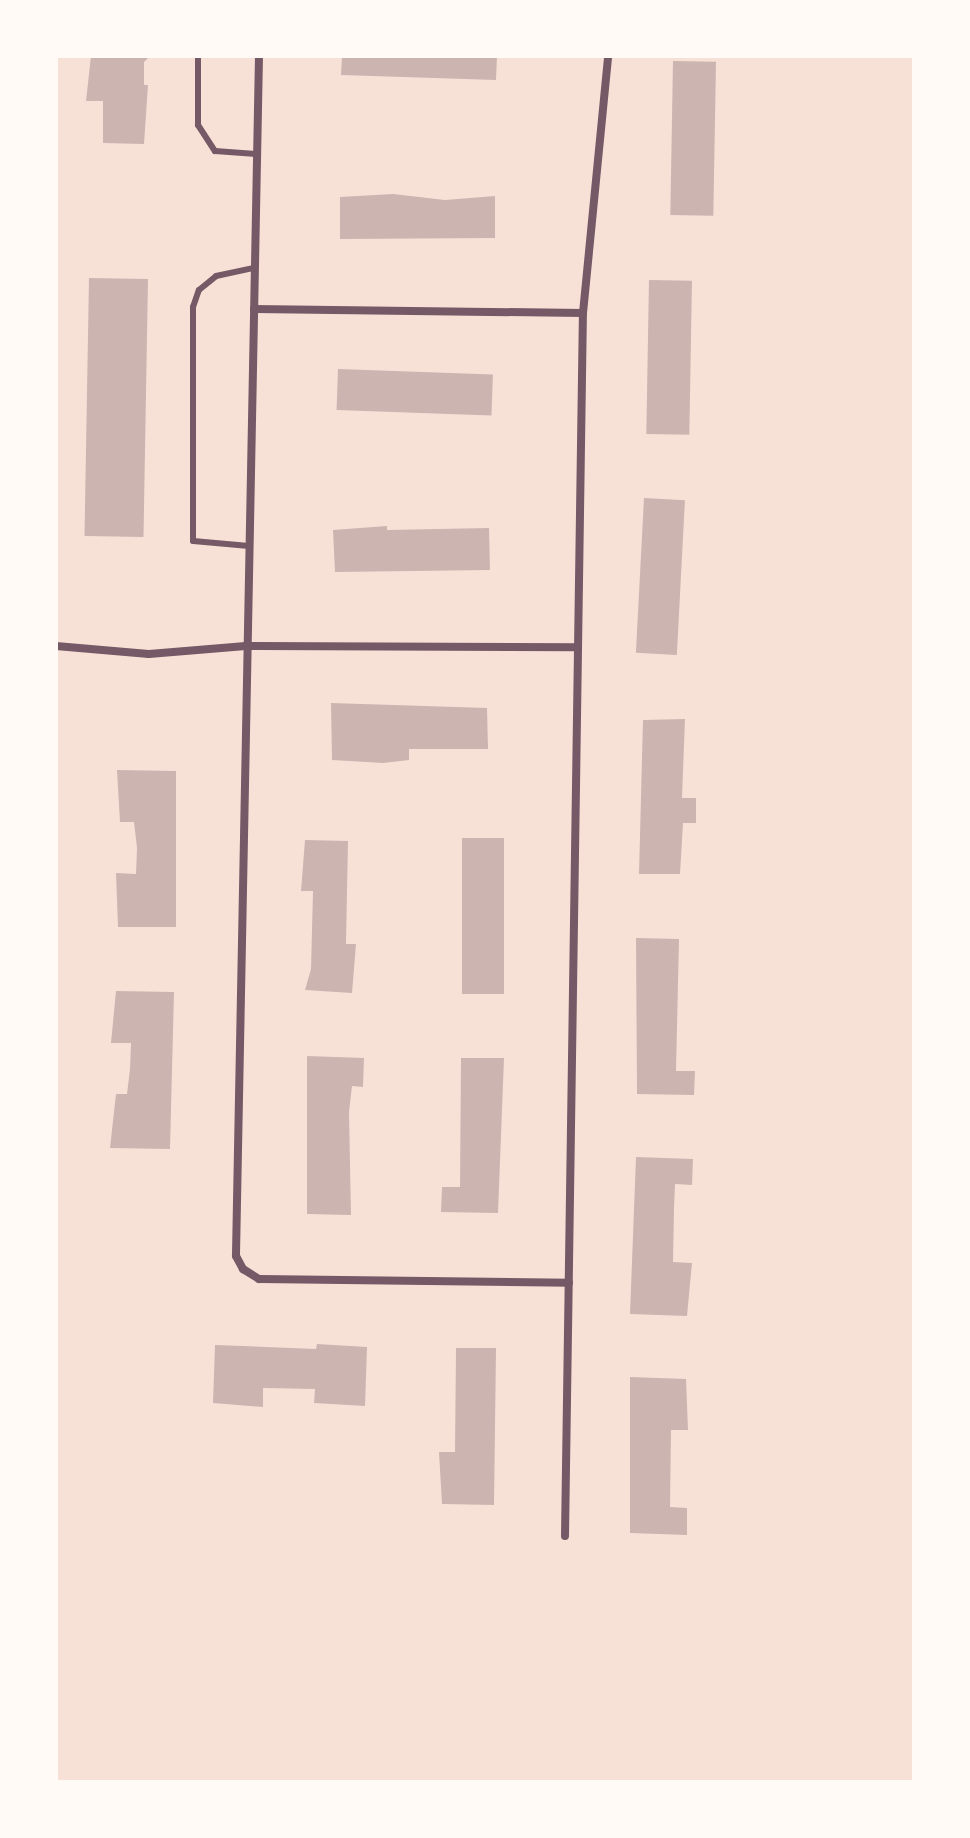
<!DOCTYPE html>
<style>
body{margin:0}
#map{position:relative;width:970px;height:1838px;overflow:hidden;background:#f7e1d7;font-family:"Sofia Sans Condensed",sans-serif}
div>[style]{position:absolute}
.building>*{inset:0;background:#ccb4b1;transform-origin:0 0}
.service>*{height:6px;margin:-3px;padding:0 3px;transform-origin:3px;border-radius:3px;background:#755966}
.minor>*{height:8px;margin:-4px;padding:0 4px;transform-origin:4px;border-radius:4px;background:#755966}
span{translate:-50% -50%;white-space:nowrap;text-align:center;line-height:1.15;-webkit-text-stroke:6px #fffaf5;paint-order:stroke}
.frame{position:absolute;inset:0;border:58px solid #fffaf5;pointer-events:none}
</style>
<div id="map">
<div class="building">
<i style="clip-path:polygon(91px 56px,150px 56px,144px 62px,144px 85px,148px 85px,144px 144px,103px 143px,103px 101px,86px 101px)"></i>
<i style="clip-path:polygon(342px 56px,497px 56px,496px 80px,341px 75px)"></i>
<i style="left:673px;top:61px;width:43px;height:154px;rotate:1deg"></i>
<i style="clip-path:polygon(393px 194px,445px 200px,495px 196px,495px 238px,340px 239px,340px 197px)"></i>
<i style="left:89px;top:278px;width:59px;height:258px;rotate:1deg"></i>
<i style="left:649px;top:280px;width:43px;height:154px;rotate:1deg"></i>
<i style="left:338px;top:369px;width:155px;height:41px;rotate:2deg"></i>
<i style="left:644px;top:498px;width:41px;height:155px;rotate:3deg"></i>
<i style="clip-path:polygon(387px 526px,387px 530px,489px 528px,490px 570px,335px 572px,333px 530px)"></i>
<i style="clip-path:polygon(331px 703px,487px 708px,488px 749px,409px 749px,409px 760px,383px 763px,332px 760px)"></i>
<i style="clip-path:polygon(685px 719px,682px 798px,696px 798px,696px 823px,683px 823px,680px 874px,639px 874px,643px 720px)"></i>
<i style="clip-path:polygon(117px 770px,176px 771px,176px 927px,118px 927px,116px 873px,136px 874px,137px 848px,134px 822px,120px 822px)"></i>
<i style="left:462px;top:838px;width:42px;height:156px"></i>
<i style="clip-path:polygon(305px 840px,348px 841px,346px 944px,356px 944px,352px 993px,305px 990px,311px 969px,313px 891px,301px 891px)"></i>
<i style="clip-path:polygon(636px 938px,679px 939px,676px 1071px,695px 1071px,694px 1095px,637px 1094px)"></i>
<i style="clip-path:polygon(116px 991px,174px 992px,170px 1149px,110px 1148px,116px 1094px,127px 1094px,130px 1069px,131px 1043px,111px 1043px)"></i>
<i style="clip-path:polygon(307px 1056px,364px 1058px,363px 1087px,352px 1086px,349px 1112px,351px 1215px,307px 1214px)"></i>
<i style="clip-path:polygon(461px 1058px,504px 1058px,498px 1213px,441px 1212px,442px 1187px,460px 1187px)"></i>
<i style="clip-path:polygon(636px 1157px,693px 1159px,692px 1185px,675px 1184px,674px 1209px,673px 1262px,692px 1263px,687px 1316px,630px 1314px)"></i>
<i style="clip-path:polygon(317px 1344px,367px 1347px,365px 1406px,314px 1403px,315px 1389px,263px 1388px,263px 1407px,213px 1403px,215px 1345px,316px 1349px)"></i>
<i style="clip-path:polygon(456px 1348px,496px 1348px,494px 1505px,442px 1504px,439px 1452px,455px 1452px)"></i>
<i style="clip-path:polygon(630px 1377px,686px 1379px,688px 1430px,671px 1430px,670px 1507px,687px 1508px,687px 1535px,630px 1533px)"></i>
</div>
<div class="service">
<i style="left:198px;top:56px;width:69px;rotate:90deg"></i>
<i style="left:198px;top:125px;width:31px;rotate:57deg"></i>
<i style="left:215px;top:151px;width:42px;rotate:4.1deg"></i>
<i style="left:249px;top:546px;width:56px;rotate:-174.9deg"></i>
<i style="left:193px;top:541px;width:234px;rotate:-90deg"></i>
<i style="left:193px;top:307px;width:18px;rotate:-71deg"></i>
<i style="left:199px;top:290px;width:22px;rotate:-39deg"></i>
<i style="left:216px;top:276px;width:40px;rotate:-12deg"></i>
</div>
<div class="minor">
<i style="left:259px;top:56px;width:1200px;rotate:91.1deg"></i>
<i style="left:236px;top:1256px;width:15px;rotate:62deg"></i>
<i style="left:243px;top:1269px;width:19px;rotate:32deg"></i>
<i style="left:259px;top:1279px;width:310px;rotate:0.7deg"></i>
<i style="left:254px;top:309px;width:329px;rotate:0.7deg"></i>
<i style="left:56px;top:646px;width:93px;rotate:4.9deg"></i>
<i style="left:149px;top:654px;width:97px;rotate:-4.7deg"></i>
<i style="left:246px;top:646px;width:332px;rotate:0.2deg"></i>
<i style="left:565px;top:1536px;width:1223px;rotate:-89.16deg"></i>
<i style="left:583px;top:313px;width:258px;rotate:-84.4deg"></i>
</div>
<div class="frame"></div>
</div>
